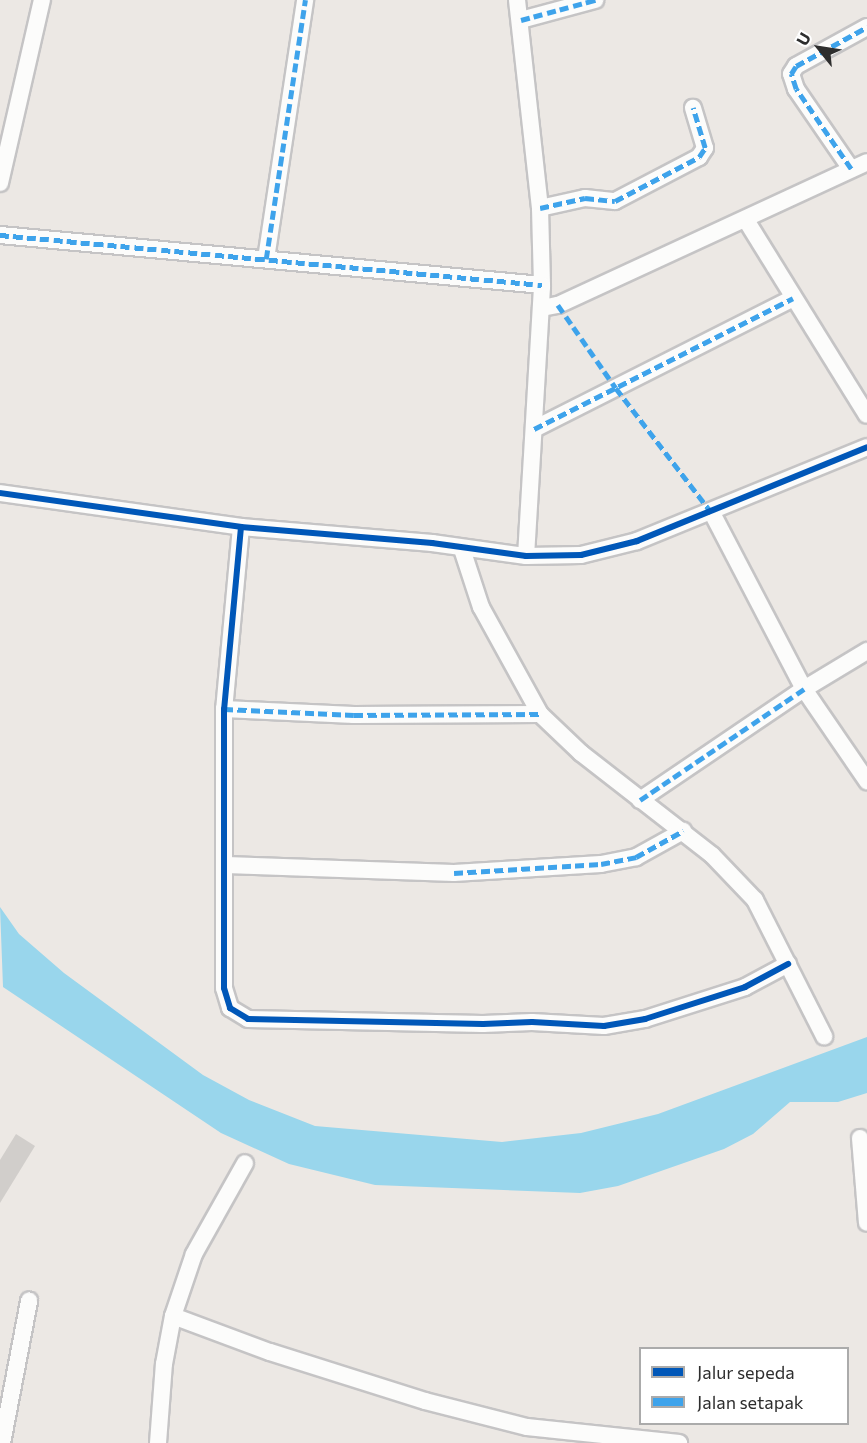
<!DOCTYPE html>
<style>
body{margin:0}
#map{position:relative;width:867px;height:1443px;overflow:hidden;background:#ece8e4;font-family:Commissioner,sans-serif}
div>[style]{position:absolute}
.water>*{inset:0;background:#99d6ec}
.building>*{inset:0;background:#d1cecb}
.roads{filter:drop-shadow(2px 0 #c5c4c5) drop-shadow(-2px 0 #c5c4c5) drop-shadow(0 2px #c5c4c5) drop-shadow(0 -2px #c5c4c5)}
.minor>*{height:16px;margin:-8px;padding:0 8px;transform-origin:8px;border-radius:8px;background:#fcfcfb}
.quiet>*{height:4.5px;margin-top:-2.25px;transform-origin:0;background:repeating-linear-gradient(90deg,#3ea3eb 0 9px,transparent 0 13.5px)}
.cycleway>*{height:6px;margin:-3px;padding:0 3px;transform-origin:3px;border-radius:3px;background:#0057b8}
span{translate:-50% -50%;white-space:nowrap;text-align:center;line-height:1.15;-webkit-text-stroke:5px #fff;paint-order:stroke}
.legend{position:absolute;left:639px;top:1347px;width:210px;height:78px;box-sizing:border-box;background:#fff;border:2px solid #ababab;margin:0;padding:8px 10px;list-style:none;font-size:18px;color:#2e2e2e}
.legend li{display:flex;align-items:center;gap:12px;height:30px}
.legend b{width:30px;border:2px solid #ababab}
.north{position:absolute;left:789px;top:18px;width:60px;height:60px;-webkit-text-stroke:4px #fff;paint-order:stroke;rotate:300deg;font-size:16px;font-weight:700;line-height:24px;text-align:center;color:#2e2e2e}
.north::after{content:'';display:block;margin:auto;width:21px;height:27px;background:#2e2e2e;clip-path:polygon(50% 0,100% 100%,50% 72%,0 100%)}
</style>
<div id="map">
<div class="water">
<i style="clip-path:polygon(0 907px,19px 934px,64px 973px,203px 1075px,249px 1100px,315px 1126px,502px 1142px,581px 1133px,658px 1114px,867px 1037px,867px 1093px,838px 1102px,790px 1102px,753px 1134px,724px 1149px,618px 1186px,580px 1193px,375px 1185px,289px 1164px,221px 1133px,3px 987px)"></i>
</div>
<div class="building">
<i style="clip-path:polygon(16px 1134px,35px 1146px,0 1203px,0 1160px)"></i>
</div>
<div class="roads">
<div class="minor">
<i style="left:517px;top:0;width:209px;rotate:83.7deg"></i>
<i style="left:540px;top:208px;width:79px;rotate:88.5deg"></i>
<i style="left:542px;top:287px;width:269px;rotate:93.4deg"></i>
<i style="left:521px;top:20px;width:77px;rotate:-15.1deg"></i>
<i style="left:851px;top:169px;width:97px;rotate:-124.5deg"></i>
<i style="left:796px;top:89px;width:16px;rotate:-108deg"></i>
<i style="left:791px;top:74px;width:9px;rotate:-58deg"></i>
<i style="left:796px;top:66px;width:81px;rotate:-28.8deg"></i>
<i style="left:0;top:183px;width:188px;rotate:-77.1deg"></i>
<i style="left:540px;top:208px;width:46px;rotate:-12.5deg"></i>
<i style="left:585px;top:198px;width:30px;rotate:6deg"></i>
<i style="left:615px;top:201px;width:95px;rotate:-27.6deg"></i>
<i style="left:699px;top:157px;width:11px;rotate:-56deg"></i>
<i style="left:705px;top:148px;width:42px;rotate:-106.7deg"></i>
<i style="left:746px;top:220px;width:229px;rotate:58.2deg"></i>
<i style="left:0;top:235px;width:544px;rotate:5.27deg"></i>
<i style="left:266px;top:259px;width:262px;rotate:-81.4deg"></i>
<i style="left:542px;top:308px;width:16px;rotate:-11deg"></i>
<i style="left:558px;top:305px;width:340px;rotate:-24.8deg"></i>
<i style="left:534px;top:429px;width:290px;rotate:-26.8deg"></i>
<i style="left:0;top:493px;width:243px;rotate:8deg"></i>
<i style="left:241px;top:527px;width:192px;rotate:4.8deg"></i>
<i style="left:432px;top:543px;width:95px;rotate:7.9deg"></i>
<i style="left:526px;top:556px;width:55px;rotate:-1deg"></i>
<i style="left:581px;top:555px;width:58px;rotate:-14deg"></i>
<i style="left:637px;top:541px;width:248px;rotate:-22.2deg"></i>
<i style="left:712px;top:513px;width:199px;rotate:62.4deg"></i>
<i style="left:804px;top:689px;width:112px;rotate:55.6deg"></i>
<i style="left:241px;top:527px;width:183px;rotate:95.3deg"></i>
<i style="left:224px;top:709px;width:279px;rotate:90deg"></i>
<i style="left:224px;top:988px;width:21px;rotate:73deg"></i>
<i style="left:230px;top:1008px;width:21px;rotate:31deg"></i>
<i style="left:248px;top:1019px;width:235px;rotate:1.2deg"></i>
<i style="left:483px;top:1024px;width:49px;rotate:-2.3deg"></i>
<i style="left:532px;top:1022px;width:72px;rotate:3.2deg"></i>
<i style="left:604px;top:1026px;width:42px;rotate:-9.7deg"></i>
<i style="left:645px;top:1019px;width:105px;rotate:-17.7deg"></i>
<i style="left:745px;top:987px;width:49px;rotate:-28.1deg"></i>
<i style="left:462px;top:549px;width:61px;rotate:71.9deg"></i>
<i style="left:481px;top:607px;width:122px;rotate:61.1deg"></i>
<i style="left:540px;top:714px;width:57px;rotate:43.6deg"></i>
<i style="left:581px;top:753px;width:166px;rotate:37.9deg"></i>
<i style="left:712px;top:855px;width:62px;rotate:46.3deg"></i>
<i style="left:755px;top:900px;width:153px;rotate:63.1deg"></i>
<i style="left:224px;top:709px;width:130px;rotate:2.6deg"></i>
<i style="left:354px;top:715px;width:186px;rotate:-0.3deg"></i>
<i style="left:640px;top:800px;width:198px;rotate:-34.1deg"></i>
<i style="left:804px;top:689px;width:74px;rotate:-31.1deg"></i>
<i style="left:226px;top:865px;width:228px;rotate:2deg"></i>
<i style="left:454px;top:873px;width:147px;rotate:-3.5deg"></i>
<i style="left:601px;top:864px;width:36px;rotate:-11deg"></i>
<i style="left:636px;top:857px;width:54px;rotate:-29deg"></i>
<i style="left:860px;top:1138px;width:85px;rotate:85.3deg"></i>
<i style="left:173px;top:1316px;width:103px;rotate:20.4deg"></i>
<i style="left:270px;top:1352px;width:163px;rotate:17.5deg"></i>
<i style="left:425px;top:1401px;width:105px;rotate:14.3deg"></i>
<i style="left:527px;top:1427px;width:153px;rotate:6deg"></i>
<i style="left:2px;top:1443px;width:145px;rotate:-79.2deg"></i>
<i style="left:158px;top:1443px;width:79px;rotate:-85.7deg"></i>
<i style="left:164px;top:1364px;width:49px;rotate:-79.4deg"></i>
<i style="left:173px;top:1316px;width:65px;rotate:-71.3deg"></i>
<i style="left:194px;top:1254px;width:104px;rotate:-60.7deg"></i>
</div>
</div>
<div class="quiet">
<i style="left:521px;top:20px;width:77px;rotate:-15.1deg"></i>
<i style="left:851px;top:169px;width:97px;rotate:-124.5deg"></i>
<i style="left:796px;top:89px;width:16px;rotate:-108deg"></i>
<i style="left:791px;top:74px;width:9px;rotate:-58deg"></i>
<i style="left:796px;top:66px;width:81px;rotate:-28.8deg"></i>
<i style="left:540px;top:208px;width:46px;rotate:-12.5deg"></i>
<i style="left:585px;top:198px;width:30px;rotate:6deg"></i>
<i style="left:615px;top:201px;width:95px;rotate:-27.6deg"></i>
<i style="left:699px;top:157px;width:11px;rotate:-56deg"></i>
<i style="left:705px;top:148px;width:42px;rotate:-106.7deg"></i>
<i style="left:0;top:235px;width:544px;rotate:5.27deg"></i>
<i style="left:266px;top:259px;width:262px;rotate:-81.4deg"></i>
<i style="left:558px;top:305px;width:101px;rotate:55.1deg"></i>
<i style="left:616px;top:388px;width:158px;rotate:52.5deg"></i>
<i style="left:534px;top:429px;width:290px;rotate:-26.8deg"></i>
<i style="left:224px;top:709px;width:130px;rotate:2.6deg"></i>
<i style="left:354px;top:715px;width:186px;rotate:-0.3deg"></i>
<i style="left:640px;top:800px;width:198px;rotate:-34.1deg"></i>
<i style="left:454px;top:873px;width:147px;rotate:-3.5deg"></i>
<i style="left:601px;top:864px;width:36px;rotate:-11deg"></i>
<i style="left:636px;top:857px;width:54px;rotate:-29deg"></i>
</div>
<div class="cycleway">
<i style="left:0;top:493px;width:243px;rotate:8deg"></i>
<i style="left:241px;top:527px;width:192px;rotate:4.8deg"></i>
<i style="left:432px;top:543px;width:95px;rotate:7.9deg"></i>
<i style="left:526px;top:556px;width:55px;rotate:-1deg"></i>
<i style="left:581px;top:555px;width:58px;rotate:-14deg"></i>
<i style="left:637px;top:541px;width:248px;rotate:-22.2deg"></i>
<i style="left:241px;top:527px;width:183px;rotate:95.3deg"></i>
<i style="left:224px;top:709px;width:279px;rotate:90deg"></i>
<i style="left:224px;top:988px;width:21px;rotate:73deg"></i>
<i style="left:230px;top:1008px;width:21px;rotate:31deg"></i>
<i style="left:248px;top:1019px;width:235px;rotate:1.2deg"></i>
<i style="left:483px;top:1024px;width:49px;rotate:-2.3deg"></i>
<i style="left:532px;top:1022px;width:72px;rotate:3.2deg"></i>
<i style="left:604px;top:1026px;width:42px;rotate:-9.7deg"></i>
<i style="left:645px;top:1019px;width:105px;rotate:-17.7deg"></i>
<i style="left:745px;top:987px;width:49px;rotate:-28.1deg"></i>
</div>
<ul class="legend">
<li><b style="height:8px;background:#0057b8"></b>Jalur sepeda</li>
<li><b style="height:8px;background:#3ea3eb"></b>Jalan setapak</li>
</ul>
<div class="north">U</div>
</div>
